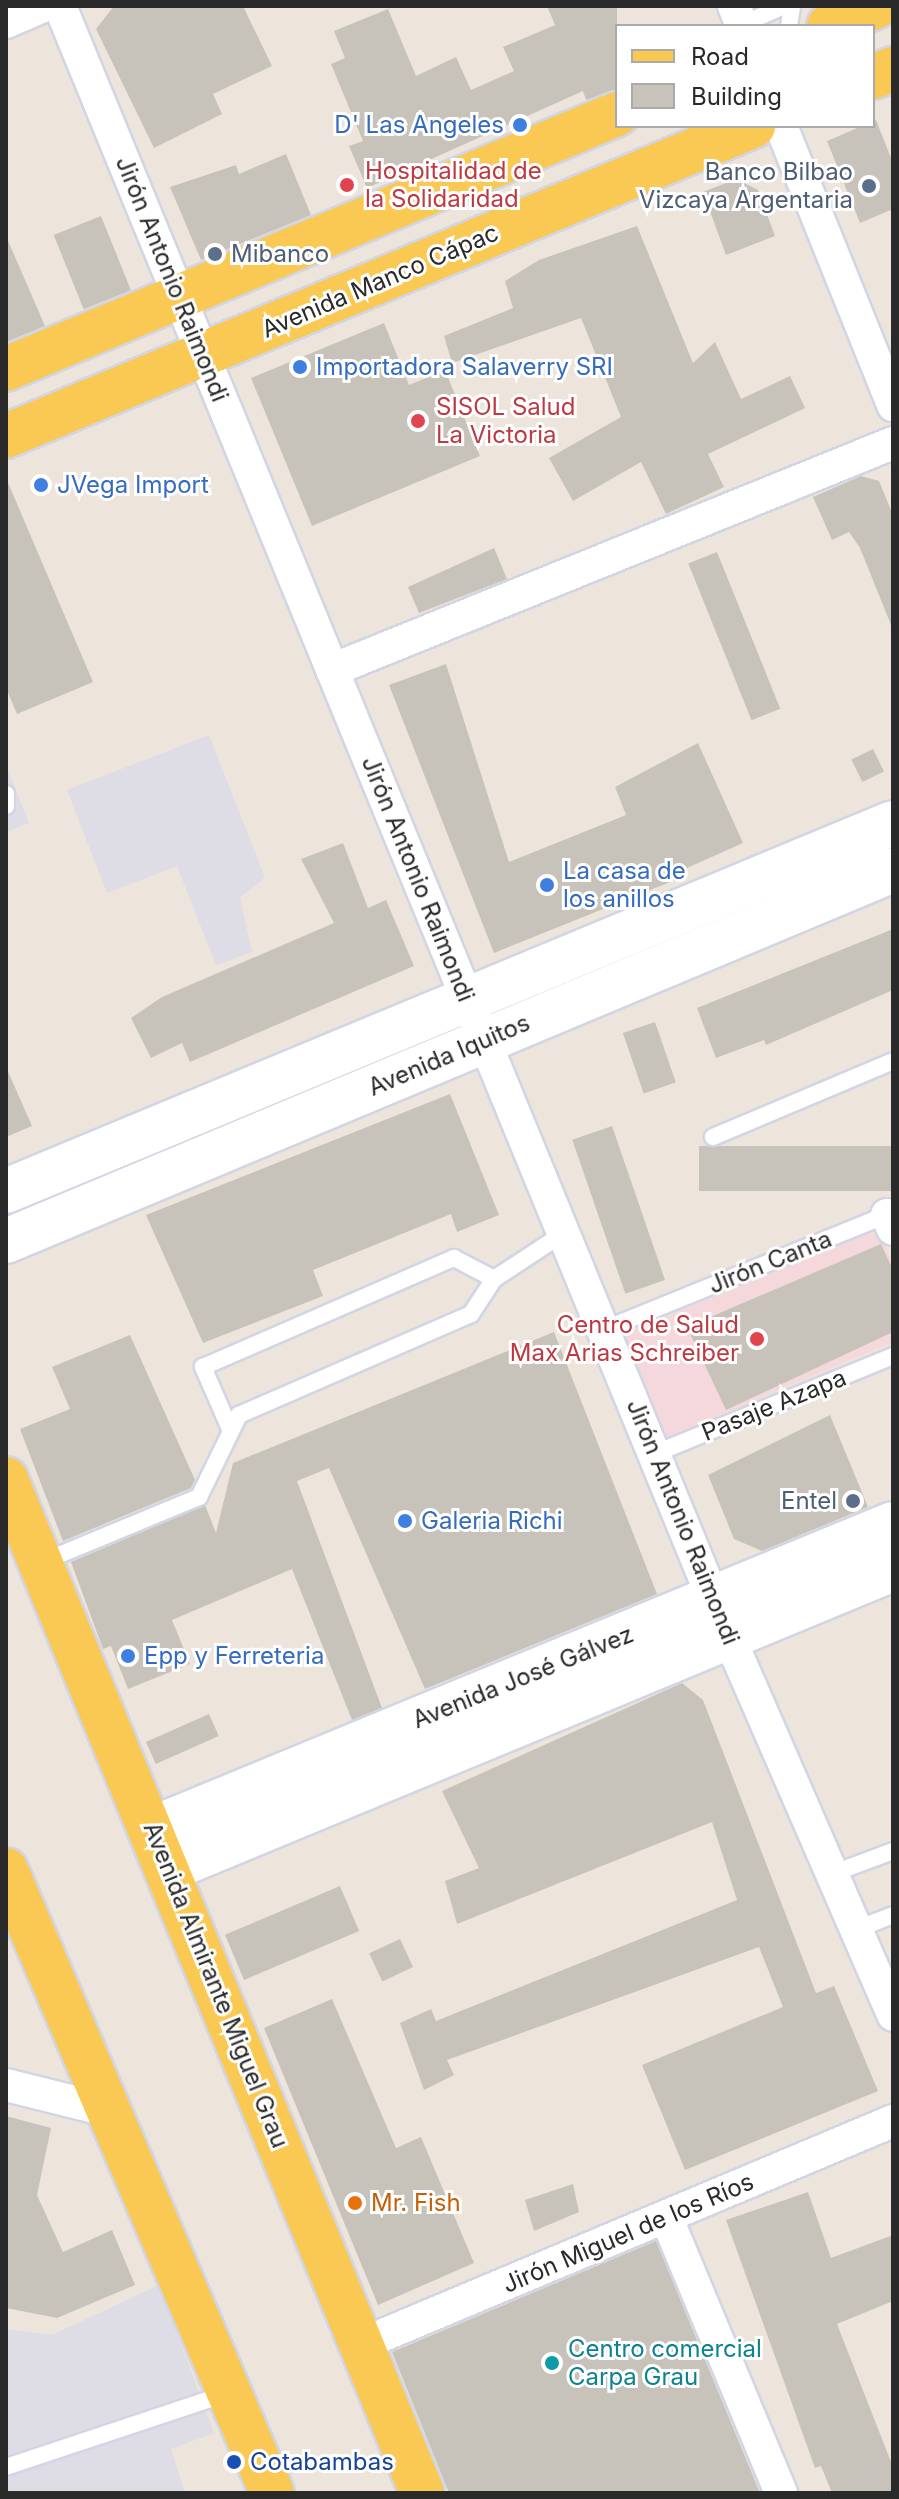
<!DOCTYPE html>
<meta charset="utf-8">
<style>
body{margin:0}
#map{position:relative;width:899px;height:2499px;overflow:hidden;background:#ede5db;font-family:Inter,sans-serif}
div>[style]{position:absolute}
.industrial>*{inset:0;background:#dedce5}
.medical>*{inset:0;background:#f5d8db}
.building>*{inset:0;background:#c8c3ba;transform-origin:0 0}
.roads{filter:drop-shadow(2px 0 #d1d5e4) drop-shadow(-2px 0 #d1d5e4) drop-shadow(0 2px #d1d5e4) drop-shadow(0 -2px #d1d5e4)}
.lane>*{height:16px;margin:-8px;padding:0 8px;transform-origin:8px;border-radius:8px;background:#fff}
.street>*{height:32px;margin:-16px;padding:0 16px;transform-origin:16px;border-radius:16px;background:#fff}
.secondary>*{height:44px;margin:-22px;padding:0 22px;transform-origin:22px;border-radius:22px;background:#fff}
.primary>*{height:44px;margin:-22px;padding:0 22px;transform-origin:22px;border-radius:22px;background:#fac954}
.dots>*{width:22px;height:22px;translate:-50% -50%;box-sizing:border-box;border:4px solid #fff;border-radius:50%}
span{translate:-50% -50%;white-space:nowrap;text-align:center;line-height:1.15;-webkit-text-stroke:6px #fff;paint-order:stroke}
.shop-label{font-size:24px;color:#366cbe}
.right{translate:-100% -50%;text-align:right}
.left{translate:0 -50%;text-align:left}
.health-label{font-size:24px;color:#be3a42}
.service-label{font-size:24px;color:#4e5e75}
.street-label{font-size:24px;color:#2a2a2a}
.food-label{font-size:24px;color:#c56008}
.culture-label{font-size:24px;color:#0d838f}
.transit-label{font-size:24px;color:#164399}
.frame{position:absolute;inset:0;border:8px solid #2a2a2a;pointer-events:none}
.legend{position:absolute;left:615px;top:24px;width:260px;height:104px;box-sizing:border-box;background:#fff;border:2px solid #aaa;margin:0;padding:10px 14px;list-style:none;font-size:24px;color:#2a2a2a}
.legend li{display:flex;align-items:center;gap:16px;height:40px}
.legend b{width:40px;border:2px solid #aaa}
</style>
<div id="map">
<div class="industrial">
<i style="clip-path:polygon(209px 735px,265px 878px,240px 897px,252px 952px,216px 965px,177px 866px,107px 893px,67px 790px)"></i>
<i style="clip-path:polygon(6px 766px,29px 823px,6px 832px)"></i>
<i style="clip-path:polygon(159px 2285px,214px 2433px,171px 2449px,185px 2493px,6px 2493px,6px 2329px,52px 2335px)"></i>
</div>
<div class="medical">
<i style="clip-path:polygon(869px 1233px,881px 1235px,893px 1264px,893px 1342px,661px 1440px,619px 1336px)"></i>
</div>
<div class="building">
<i style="clip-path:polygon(114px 6px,243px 6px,272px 66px,213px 94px,222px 114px,154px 148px,96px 29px)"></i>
<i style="clip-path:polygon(547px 6px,617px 6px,617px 90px,586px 100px,583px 91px,367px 188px,349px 146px,363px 141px,331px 64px,345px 58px,334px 31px,388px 9px,416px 76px,456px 57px,471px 90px,514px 71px,503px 47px,555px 25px)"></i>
<i style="clip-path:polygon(876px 120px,893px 163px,893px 209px,860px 223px,827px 141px)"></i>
<i style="clip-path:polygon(286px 154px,311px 215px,201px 260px,170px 187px,236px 165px,239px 174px)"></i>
<i style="clip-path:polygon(736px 179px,758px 190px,775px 236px,726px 255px,703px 192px)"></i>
<i style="left:101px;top:216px;width:80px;height:51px;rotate:68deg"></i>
<i style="clip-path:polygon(637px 226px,693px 363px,715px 342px,741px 399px,790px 376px,805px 408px,708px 454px,724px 487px,666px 514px,641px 462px,573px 501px,549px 458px,621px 417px,581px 318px,452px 363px,444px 336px,513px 308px,505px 281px,539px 260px)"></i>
<i style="clip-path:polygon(6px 236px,45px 326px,6px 342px)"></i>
<i style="clip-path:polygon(384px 323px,409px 385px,445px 370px,480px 456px,312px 526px,251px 378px)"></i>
<i style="clip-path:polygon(861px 476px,879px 481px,893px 515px,893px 630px,860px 548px,849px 532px,832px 540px,813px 497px)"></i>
<i style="clip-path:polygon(6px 478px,93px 682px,17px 714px,6px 688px)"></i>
<i style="clip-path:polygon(494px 548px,507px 579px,419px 613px,408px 587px)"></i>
<i style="left:717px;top:552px;width:169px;height:31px;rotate:68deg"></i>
<i style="clip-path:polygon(446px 664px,509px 862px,626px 815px,615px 787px,698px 743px,743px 843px,678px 872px,680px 878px,494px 953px,389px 685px)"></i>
<i style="left:873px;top:749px;width:25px;height:24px;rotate:64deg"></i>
<i style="clip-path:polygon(343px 843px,368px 908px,386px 900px,414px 966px,190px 1062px,182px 1043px,151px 1058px,131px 1018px,162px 997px,334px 923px,301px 859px)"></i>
<i style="clip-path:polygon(893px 929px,893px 990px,766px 1045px,764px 1040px,716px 1058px,697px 1008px)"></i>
<i style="left:655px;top:1022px;width:64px;height:34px;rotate:71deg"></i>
<i style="clip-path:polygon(6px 1067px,32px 1126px,6px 1137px)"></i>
<i style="clip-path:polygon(450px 1094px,499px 1215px,457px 1232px,451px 1214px,313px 1270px,323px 1296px,203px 1343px,146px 1215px)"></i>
<i style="left:612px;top:1126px;width:163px;height:42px;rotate:71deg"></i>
<i style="left:893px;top:1146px;width:45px;height:194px;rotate:90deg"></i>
<i style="clip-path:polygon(881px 1244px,893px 1270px,893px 1332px,726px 1410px,687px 1327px)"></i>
<i style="clip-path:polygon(554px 1332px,657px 1594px,425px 1689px,329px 1468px,297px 1481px,382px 1708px,352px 1720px,292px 1569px,172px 1620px,190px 1664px,128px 1689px,111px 1646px,103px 1649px,71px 1562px,205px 1505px,216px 1533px,233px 1463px)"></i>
<i style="clip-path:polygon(130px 1335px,195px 1480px,191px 1488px,63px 1541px,20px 1429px,70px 1409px,52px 1367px)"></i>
<i style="clip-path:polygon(830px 1415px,868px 1507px,762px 1551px,734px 1539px,708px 1475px)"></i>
<i style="clip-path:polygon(682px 1683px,703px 1700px,816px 1993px,834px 1986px,878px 2091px,685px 2170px,642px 2065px,783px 2007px,759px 1947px,447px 2060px,454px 2075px,424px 2090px,400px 2023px,431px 2009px,436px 2021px,737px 1900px,712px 1822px,457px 1924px,445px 1881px,479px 1868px,442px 1791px)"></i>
<i style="left:209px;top:1714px;width:24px;height:69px;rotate:66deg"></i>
<i style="left:340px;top:1886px;width:49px;height:125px;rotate:67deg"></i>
<i style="left:400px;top:1939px;width:31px;height:34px;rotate:65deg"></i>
<i style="clip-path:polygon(332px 1999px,396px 2148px,421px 2137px,474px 2263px,378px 2305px,264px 2028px)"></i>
<i style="clip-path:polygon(6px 2116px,51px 2128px,37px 2195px,63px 2252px,112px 2230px,135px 2285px,57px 2318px,6px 2308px)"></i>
<i style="clip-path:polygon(573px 2184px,579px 2212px,534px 2231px,525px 2200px)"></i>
<i style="clip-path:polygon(808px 2192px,831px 2258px,893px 2235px,893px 2301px,837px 2324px,893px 2467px,893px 2493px,832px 2493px,821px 2466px,815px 2468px,726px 2220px)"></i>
<i style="clip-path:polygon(656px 2241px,760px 2493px,449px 2493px,392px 2352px)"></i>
</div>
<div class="roads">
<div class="lane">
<i style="left:741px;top:25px;width:47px;rotate:-23.8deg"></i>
<i style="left:789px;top:26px;width:20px;rotate:-81deg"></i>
<i style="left:6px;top:794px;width:12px;rotate:90deg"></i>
<i style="left:713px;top:1137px;width:195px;rotate:-22.9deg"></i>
<i style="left:603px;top:1330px;width:311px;rotate:-22.1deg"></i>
<i style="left:230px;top:1429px;width:68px;rotate:-113.5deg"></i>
<i style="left:203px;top:1367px;width:274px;rotate:-23.5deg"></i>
<i style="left:454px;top:1258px;width:45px;rotate:27.7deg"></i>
<i style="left:654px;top:1454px;width:258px;rotate:-22.3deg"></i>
<i style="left:42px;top:1562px;width:170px;rotate:-22.5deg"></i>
<i style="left:199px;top:1497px;width:91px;rotate:-64deg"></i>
<i style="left:239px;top:1415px;width:253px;rotate:-23.5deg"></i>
<i style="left:471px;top:1314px;width:42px;rotate:-56.7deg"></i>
<i style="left:494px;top:1279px;width:84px;rotate:-33.3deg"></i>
<i style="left:834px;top:1873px;width:63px;rotate:-20.4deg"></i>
<i style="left:857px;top:1929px;width:39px;rotate:-21deg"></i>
<i style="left:6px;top:2467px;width:234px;rotate:-18.4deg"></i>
</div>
<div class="street">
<i style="left:60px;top:6px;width:1763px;rotate:67.7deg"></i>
<i style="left:729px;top:1637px;width:412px;rotate:66.5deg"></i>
<i style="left:734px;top:6px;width:22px;rotate:68deg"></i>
<i style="left:6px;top:22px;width:40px;rotate:-23.4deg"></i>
<i style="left:781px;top:126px;width:301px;rotate:68.1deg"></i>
<i style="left:332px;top:670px;width:605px;rotate:-22.03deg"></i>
<i style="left:887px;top:1215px;width:15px;rotate:67deg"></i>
<i style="left:6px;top:2085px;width:103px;rotate:14deg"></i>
<i style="left:667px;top:2219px;width:297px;rotate:67.4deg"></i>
<i style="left:362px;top:2344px;width:576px;rotate:-22.78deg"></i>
</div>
<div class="secondary">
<i style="left:6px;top:1191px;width:960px;rotate:-22.53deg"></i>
<i style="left:6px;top:1241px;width:961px;rotate:-22.7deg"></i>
<i style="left:152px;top:1829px;width:801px;rotate:-22.37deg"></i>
<i style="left:169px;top:1869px;width:784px;rotate:-22.51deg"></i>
</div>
<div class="primary">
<i style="left:829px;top:26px;width:52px;rotate:-22.6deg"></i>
<i style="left:873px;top:77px;width:22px;rotate:-22deg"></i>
<i style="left:6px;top:369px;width:662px;rotate:-22.65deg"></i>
<i style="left:6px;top:436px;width:809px;rotate:-22.54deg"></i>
<i style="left:6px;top:1479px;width:1096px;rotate:67.69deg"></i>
<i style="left:6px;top:1870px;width:677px;rotate:66.88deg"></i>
</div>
</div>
<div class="dots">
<i style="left:520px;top:125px;background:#3f7fe0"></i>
<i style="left:347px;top:185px;background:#e0444e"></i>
<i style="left:869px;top:186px;background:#5c6f8a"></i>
<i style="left:215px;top:254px;background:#5c6f8a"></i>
<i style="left:300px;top:367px;background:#3f7fe0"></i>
<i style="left:418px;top:421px;background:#e0444e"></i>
<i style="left:41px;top:485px;background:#3f7fe0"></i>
<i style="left:547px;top:885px;background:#3f7fe0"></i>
<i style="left:757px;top:1339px;background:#e0444e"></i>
<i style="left:853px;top:1501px;background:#5c6f8a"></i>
<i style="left:405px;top:1521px;background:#3f7fe0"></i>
<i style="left:128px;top:1656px;background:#3f7fe0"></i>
<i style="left:355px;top:2203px;background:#e8710a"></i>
<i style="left:552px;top:2363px;background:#0f9aa8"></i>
<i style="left:234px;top:2462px;background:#1a4fb4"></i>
</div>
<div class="shop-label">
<span class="right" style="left:504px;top:125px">D' Las Angeles</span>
<span class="left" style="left:316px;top:367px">Importadora Salaverry SRI</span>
<span class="left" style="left:57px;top:485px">JVega Import</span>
<span class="left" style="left:563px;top:885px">La casa de<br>los anillos</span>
<span class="left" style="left:421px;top:1521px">Galeria Richi</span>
<span class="left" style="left:144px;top:1656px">Epp y Ferreteria</span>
</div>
<div class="health-label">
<span class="left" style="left:365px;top:185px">Hospitalidad de<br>la Solidaridad</span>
<span class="left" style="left:436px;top:421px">SISOL Salud<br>La Victoria</span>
<span class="right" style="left:739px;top:1339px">Centro de Salud<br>Max Arias Schreiber</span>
</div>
<div class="service-label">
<span class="right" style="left:853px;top:186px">Banco Bilbao<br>Vizcaya Argentaria</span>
<span class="left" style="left:231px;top:254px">Mibanco</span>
<span class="right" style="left:837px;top:1501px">Entel</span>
</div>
<div class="street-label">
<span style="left:172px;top:279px;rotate:68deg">Jirón Antonio Raimondi</span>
<span style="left:380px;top:281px;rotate:-23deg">Avenida Manco Cápac</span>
<span style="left:418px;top:879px;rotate:68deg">Jirón Antonio Raimondi</span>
<span style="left:449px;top:1055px;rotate:-23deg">Avenida Iquitos</span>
<span style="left:770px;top:1262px;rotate:-22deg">Jirón Canta</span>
<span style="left:774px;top:1405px;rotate:-22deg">Pasaje Azapa</span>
<span style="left:683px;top:1522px;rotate:68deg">Jirón Antonio Raimondi</span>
<span style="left:523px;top:1677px;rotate:-22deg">Avenida José Gálvez</span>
<span style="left:216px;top:1985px;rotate:68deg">Avenida Almirante Miguel Grau</span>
<span style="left:628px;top:2233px;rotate:-23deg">Jirón Miguel de los Ríos</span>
</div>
<div class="food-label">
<span class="left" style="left:371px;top:2203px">Mr. Fish</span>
</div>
<div class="culture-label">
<span class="left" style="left:568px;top:2363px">Centro comercial<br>Carpa Grau</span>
</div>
<div class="transit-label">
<span class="left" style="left:250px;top:2462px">Cotabambas</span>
</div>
<div class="frame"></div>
<ul class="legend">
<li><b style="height:10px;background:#fac954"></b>Road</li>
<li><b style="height:22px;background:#c8c3ba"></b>Building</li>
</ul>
</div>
